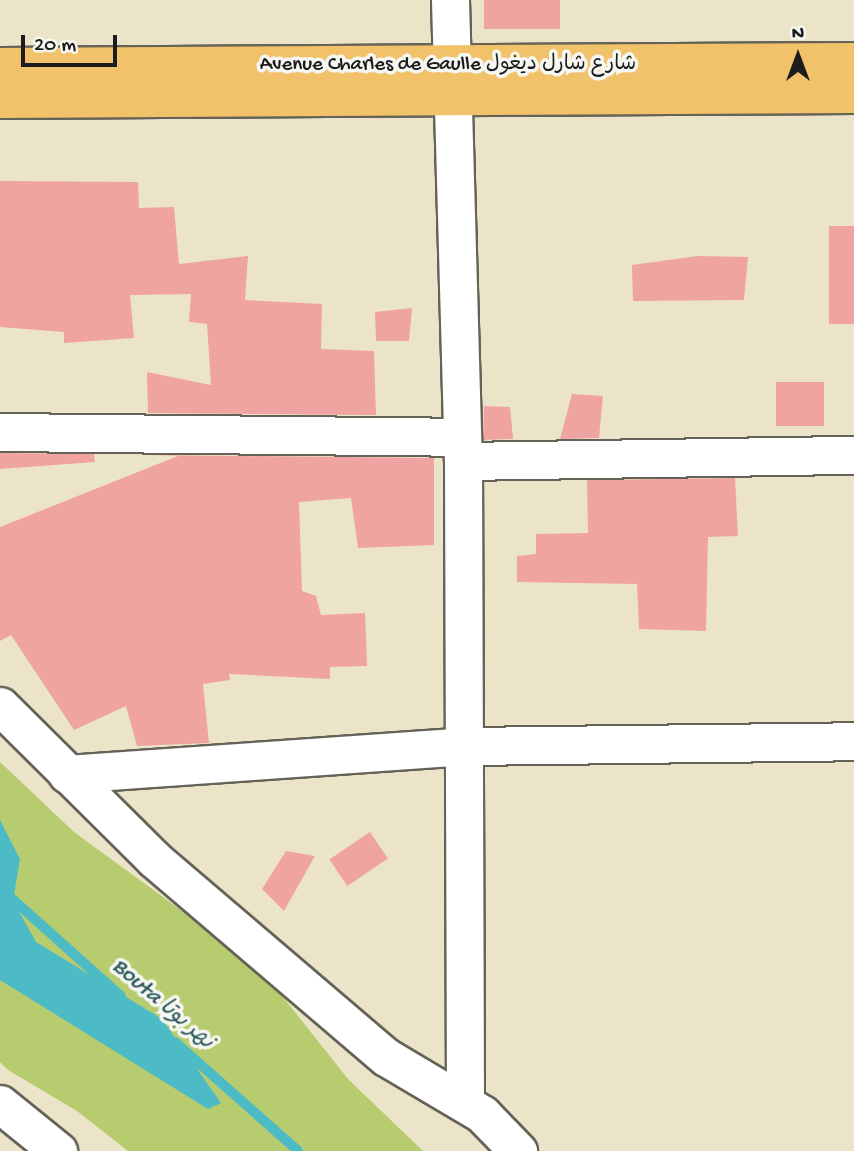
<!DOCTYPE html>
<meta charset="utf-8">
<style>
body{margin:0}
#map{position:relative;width:854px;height:1151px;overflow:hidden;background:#ece4c8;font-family:"Gochi Hand","Playpen Sans Arabic",sans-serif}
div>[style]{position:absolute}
.green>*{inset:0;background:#b7cb6f}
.water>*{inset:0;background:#4dbbc6}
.stream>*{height:10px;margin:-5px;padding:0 5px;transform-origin:5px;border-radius:5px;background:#4dbbc6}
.building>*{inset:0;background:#efa4a1;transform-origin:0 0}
.roads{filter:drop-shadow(2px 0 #656258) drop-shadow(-2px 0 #656258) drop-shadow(0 2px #656258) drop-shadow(0 -2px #656258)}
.street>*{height:37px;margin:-18.5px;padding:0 18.5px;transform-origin:18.5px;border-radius:18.5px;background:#fff}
.primary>*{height:38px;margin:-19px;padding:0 19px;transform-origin:19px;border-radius:19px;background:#f2c26a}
span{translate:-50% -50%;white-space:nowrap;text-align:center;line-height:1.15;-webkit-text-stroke:7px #f6f6f2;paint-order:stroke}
.street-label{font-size:21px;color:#1c1c1c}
.water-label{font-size:23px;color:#305c60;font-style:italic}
.north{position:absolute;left:763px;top:21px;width:70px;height:70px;-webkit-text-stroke:5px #f6f6f2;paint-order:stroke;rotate:0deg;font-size:19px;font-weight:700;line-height:28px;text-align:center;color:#1c1c1c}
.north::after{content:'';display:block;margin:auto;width:24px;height:32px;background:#1c1c1c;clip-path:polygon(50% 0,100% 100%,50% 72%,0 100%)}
.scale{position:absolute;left:21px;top:35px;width:96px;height:32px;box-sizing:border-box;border:4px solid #1c1c1c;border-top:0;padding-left:9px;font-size:21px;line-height:24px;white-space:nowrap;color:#1c1c1c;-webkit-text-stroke:5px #f6f6f2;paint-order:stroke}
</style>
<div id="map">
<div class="green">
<i style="clip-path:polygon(0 762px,74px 832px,260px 968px,348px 1079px,423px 1151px,128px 1151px,77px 1111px,8px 1070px,0 1062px)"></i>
</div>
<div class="water">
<i style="clip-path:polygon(0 820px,20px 859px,13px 901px,36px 942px,162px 1019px,221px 1103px,208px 1109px,0 980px)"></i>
</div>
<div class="stream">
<i style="left:0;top:888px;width:162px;rotate:41.8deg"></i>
<i style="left:175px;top:1042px;width:164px;rotate:41.5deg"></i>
</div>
<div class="building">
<i style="left:484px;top:0;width:76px;height:29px"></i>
<i style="clip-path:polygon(0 181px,138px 182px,139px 208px,174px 207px,179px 264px,248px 256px,245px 300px,322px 304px,321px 349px,374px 351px,376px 415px,148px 413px,147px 372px,211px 385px,207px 324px,189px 322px,191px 294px,130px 295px,134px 338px,64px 343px,64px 332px,0 327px)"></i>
<i style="left:854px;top:226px;width:98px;height:25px;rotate:90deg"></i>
<i style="clip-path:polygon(698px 256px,748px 257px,744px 300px,633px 301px,632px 265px)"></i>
<i style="clip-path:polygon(412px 308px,409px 341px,376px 341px,375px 312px)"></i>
<i style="left:776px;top:382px;width:48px;height:44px"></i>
<i style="clip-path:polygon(572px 394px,603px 396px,599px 438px,560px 439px)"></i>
<i style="clip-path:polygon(484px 406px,510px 407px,513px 439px,483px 440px)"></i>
<i style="clip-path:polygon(0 453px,94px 454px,95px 462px,0 469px)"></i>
<i style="clip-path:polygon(149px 455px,434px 458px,434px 545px,358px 548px,351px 498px,299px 502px,302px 591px,316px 596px,321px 615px,365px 613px,367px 666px,330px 667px,330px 679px,229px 674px,230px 680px,203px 684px,209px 743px,137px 746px,126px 706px,74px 730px,11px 635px,0 641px,0 527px,178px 456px)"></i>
<i style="clip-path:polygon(735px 478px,738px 536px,708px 537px,706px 631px,639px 629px,637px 584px,517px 582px,517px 556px,536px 554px,536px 534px,588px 533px,587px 480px)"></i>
<i style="left:370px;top:832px;width:32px;height:49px;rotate:56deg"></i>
<i style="clip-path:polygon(286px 851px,315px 856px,284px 911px,262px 889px)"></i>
</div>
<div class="roads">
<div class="street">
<i style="left:450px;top:0;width:461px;rotate:88.4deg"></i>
<i style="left:463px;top:461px;width:641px;rotate:89.82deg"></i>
<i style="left:0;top:432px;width:462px;rotate:0.6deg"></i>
<i style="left:463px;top:461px;width:391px;rotate:-0.9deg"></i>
<i style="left:0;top:706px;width:217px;rotate:44.8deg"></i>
<i style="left:154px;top:859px;width:305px;rotate:40.5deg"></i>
<i style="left:386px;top:1057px;width:112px;rotate:30.7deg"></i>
<i style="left:482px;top:1114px;width:52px;rotate:45.8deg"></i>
<i style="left:67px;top:774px;width:399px;rotate:-4deg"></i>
<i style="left:465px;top:746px;width:389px;rotate:-0.7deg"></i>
<i style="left:0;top:1104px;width:75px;rotate:39deg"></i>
</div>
<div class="primary">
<i style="left:0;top:67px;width:854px;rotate:-0.34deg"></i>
<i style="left:0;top:99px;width:854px;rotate:-0.34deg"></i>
</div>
</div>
<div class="street-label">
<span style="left:448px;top:66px">Avenue Charles de Gaulle شارع شارل ديغول</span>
</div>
<div class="water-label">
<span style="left:162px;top:1005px;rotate:41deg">Bouta نهر بوتا</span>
</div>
<div class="north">N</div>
<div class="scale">20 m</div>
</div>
